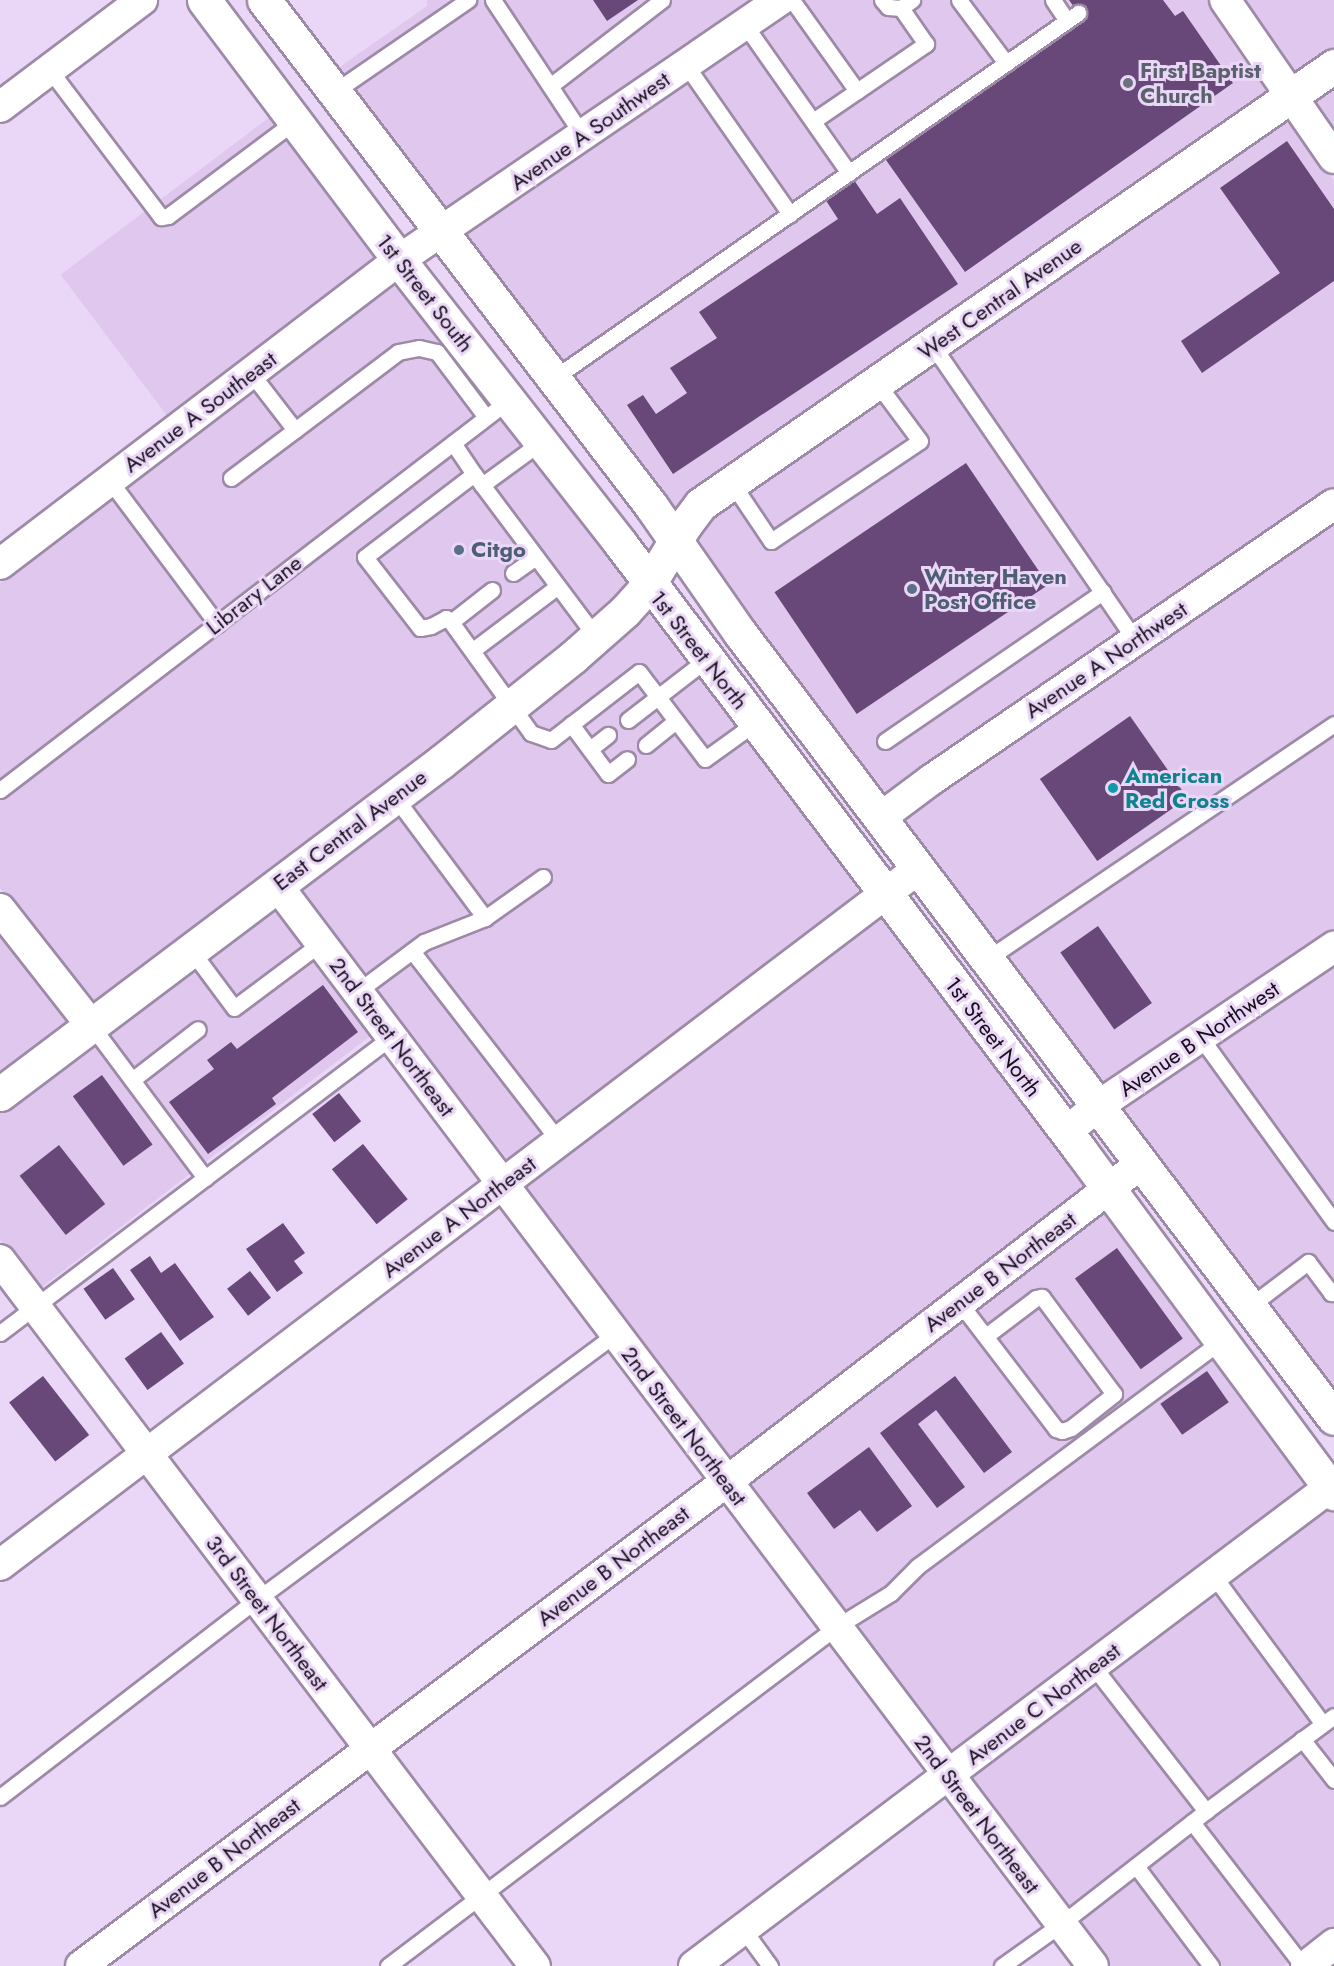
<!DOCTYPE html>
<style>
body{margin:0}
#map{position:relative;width:1334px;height:1966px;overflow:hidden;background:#ead6f6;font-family:Jost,sans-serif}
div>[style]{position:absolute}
.built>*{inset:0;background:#dfc7ed;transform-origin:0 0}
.building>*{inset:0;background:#674878;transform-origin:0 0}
.roads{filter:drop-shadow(2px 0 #9d8aa7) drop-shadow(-2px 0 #9d8aa7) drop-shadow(0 2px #9d8aa7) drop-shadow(0 -2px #9d8aa7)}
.service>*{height:15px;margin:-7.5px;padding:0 7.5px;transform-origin:7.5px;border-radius:7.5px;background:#fff}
.minor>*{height:30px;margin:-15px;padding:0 15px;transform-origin:15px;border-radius:15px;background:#fff}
.secondary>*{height:33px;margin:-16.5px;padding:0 16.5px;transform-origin:16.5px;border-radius:16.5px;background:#fff}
.dots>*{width:16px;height:16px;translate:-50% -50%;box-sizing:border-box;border:3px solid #ead6f6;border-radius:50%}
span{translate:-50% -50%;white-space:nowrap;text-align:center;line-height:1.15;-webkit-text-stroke:6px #ead6f6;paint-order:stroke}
.worship-label{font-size:22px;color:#5b616d;font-weight:700}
.left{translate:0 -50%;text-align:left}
.street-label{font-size:22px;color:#160f1a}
.service-label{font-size:22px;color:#4e5e75;font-weight:700}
.culture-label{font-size:22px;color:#0d838f;font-weight:700}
</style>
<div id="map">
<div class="built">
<i style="clip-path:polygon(427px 0,755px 0,443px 214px,334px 71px,427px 6px)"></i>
<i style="clip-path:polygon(806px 0,1210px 0,1274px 92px,674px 516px,461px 236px)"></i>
<i style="clip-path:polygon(1241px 0,1334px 0,1334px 49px,1295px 77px)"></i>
<i style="clip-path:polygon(1334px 84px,1334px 135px,1311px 100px)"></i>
<i style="left:274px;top:114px;width:178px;height:267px;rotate:53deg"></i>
<i style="clip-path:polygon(1290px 116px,1334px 181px,1334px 487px,923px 768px,881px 800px,692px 542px,711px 515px)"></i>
<i style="clip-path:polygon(398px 279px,631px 582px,615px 600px,564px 646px,433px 750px,92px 1006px,0 888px,0 583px)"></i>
<i style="clip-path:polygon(1334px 522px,1334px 930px,1100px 1088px,899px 822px,939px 791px)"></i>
<i style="left:648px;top:605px;width:359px;height:452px;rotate:52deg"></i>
<i style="clip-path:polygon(276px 904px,374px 1033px,38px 1290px,0 1239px,0 1113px)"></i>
<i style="left:884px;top:913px;width:342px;height:455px;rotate:53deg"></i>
<i style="clip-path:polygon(0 929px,72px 1021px,0 1076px)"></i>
<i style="clip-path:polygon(1334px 964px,1334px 1397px,1118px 1111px)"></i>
<i style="left:1107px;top:1209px;width:342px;height:456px;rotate:53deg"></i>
<i style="clip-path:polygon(1329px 1506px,1334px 1513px,1334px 1927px,1283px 1966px,1109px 1966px,966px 1780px)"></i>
</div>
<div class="building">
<i style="clip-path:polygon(593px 0,638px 0,607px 21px)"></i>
<i style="clip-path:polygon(1069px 0,1163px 0,1175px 16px,1183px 11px,1233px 83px,965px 272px,886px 160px,1084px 21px)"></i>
<i style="clip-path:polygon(1287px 141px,1334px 209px,1334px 281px,1202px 373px,1181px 341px,1280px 273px,1220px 188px)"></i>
<i style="clip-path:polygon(854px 180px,877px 214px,900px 198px,958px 284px,673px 474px,627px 405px,643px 395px,656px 414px,687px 393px,670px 368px,717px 338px,699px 312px,838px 219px,825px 199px)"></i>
<i style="left:966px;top:463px;width:147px;height:231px;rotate:56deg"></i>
<i style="left:1130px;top:716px;width:100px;height:110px;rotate:55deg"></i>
<i style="left:1098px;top:926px;width:94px;height:46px;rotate:55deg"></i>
<i style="clip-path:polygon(323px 985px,358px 1032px,272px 1098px,276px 1104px,208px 1154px,169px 1102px,214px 1069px,207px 1060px,231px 1042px,237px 1049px)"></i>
<i style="left:102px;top:1075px;width:86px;height:36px;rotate:54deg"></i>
<i style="left:339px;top:1093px;width:36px;height:34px;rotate:52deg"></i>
<i style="left:363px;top:1144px;width:71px;height:40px;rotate:51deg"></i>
<i style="left:59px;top:1145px;width:75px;height:50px;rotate:52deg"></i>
<i style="clip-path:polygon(283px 1223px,305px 1253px,294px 1261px,303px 1273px,277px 1292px,246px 1249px)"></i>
<i style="left:1117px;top:1248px;width:112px;height:52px;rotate:54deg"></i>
<i style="clip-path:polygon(150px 1256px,161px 1273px,175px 1263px,214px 1317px,180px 1341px,130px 1270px)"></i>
<i style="left:113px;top:1268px;width:38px;height:36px;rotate:55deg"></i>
<i style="left:250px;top:1271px;width:34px;height:29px;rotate:52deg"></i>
<i style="left:161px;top:1332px;width:39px;height:45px;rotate:54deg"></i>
<i style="left:1207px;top:1371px;width:38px;height:57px;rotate:55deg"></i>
<i style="left:43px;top:1376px;width:75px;height:43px;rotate:52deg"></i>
<i style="clip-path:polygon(955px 1376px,1012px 1452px,984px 1473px,936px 1410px,918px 1424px,965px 1487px,937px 1508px,880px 1433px)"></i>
<i style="clip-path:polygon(869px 1447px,912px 1506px,877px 1532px,860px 1510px,834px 1529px,807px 1493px)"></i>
</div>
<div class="roads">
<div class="service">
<i style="left:493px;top:0;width:163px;rotate:56.5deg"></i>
<i style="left:792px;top:0;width:112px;rotate:54.5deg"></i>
<i style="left:882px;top:0;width:9px;rotate:49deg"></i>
<i style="left:888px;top:7px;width:13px;rotate:4deg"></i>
<i style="left:901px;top:8px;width:14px;rotate:-36deg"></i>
<i style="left:959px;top:0;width:79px;rotate:53.3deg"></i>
<i style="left:1053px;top:0;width:25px;rotate:56deg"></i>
<i style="left:745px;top:25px;width:181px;rotate:54.9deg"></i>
<i style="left:686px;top:65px;width:182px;rotate:55.1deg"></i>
<i style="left:49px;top:69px;width:186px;rotate:52.9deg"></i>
<i style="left:161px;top:217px;width:7px;rotate:-8deg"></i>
<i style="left:168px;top:216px;width:159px;rotate:-36.8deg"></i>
<i style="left:550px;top:86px;width:141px;rotate:-37.5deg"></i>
<i style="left:334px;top:92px;width:163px;rotate:-34.5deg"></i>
<i style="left:813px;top:121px;width:137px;rotate:-34.3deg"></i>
<i style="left:926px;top:44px;width:44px;rotate:-124.8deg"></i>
<i style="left:933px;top:346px;width:357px;rotate:55.5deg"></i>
<i style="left:554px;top:378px;width:639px;rotate:-34.86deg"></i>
<i style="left:295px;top:430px;width:129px;rotate:-37.1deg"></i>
<i style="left:398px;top:352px;width:21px;rotate:-11deg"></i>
<i style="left:419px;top:348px;width:18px;rotate:13deg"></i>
<i style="left:437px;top:352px;width:81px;rotate:53deg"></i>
<i style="left:453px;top:443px;width:37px;rotate:56deg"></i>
<i style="left:231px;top:478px;width:80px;rotate:-36.9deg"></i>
<i style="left:295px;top:430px;width:72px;rotate:-127.7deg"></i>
<i style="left:110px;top:481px;width:179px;rotate:53.2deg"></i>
<i style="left:732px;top:483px;width:70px;rotate:56.1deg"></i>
<i style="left:771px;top:541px;width:179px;rotate:-33.9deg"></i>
<i style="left:920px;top:441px;width:72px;rotate:-126.6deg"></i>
<i style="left:482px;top:485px;width:73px;rotate:-36.1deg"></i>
<i style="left:513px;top:573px;width:28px;rotate:-35deg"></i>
<i style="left:451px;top:622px;width:52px;rotate:-38deg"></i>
<i style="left:596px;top:637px;width:204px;rotate:-126.8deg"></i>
<i style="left:474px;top:474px;width:137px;rotate:142.7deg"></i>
<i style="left:365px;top:557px;width:90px;rotate:52.2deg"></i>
<i style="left:420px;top:628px;width:11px;rotate:-10deg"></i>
<i style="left:431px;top:626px;width:17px;rotate:-28deg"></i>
<i style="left:446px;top:618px;width:6px;rotate:39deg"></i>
<i style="left:451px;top:622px;width:137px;rotate:54.2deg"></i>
<i style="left:531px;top:733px;width:21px;rotate:19deg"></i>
<i style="left:551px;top:740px;width:111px;rotate:-37.7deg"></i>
<i style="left:639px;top:672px;width:109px;rotate:52.8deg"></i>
<i style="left:705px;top:759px;width:62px;rotate:-35.8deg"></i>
<i style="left:473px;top:650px;width:106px;rotate:-37deg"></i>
<i style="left:628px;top:720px;width:100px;rotate:-37.7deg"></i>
<i style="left:571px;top:724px;width:62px;rotate:53.5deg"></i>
<i style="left:608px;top:774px;width:24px;rotate:-38deg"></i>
<i style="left:885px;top:741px;width:264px;rotate:-34.4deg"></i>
<i style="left:646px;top:745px;width:38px;rotate:-39deg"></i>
<i style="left:590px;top:749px;width:23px;rotate:-38deg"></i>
<i style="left:0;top:790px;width:641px;rotate:-37.46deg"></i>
<i style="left:485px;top:918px;width:71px;rotate:-35.3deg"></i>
<i style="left:191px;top:950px;width:72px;rotate:53.4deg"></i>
<i style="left:234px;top:1008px;width:109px;rotate:-36.8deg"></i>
<i style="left:412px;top:951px;width:240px;rotate:52.3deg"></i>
<i style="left:987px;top:959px;width:419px;rotate:-34.1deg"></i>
<i style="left:358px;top:991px;width:82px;rotate:-36.6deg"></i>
<i style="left:424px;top:942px;width:66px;rotate:-21.5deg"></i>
<i style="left:485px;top:918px;width:152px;rotate:-126.7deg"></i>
<i style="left:91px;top:1025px;width:191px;rotate:53.3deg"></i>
<i style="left:1201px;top:1038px;width:227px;rotate:54.1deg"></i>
<i style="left:132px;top:1080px;width:83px;rotate:-37.7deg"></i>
<i style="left:959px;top:1302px;width:160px;rotate:52.6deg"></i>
<i style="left:1056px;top:1429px;width:6px;rotate:18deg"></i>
<i style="left:1062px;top:1431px;width:9px;rotate:-18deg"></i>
<i style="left:1071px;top:1428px;width:55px;rotate:-38.3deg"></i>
<i style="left:1114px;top:1394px;width:121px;rotate:-126.6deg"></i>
<i style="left:1042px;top:1297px;width:6px;rotate:171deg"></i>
<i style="left:1036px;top:1298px;width:63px;rotate:142.8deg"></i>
<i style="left:1250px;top:1306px;width:73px;rotate:-37.2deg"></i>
<i style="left:1308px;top:1262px;width:39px;rotate:53deg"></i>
<i style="left:1331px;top:1293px;width:4px;rotate:-34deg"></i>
<i style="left:0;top:1333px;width:491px;rotate:-37.1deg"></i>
<i style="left:1213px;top:1575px;width:185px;rotate:53.6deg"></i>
<i style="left:1093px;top:1666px;width:184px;rotate:52.1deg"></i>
<i style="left:1302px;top:1739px;width:52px;rotate:52deg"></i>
<i style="left:0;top:1797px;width:323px;rotate:-37.6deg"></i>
<i style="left:256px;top:1600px;width:448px;rotate:-36.5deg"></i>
<i style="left:1192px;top:1822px;width:182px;rotate:52.4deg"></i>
<i style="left:1136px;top:1866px;width:125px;rotate:53.1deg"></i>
<i style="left:743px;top:1929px;width:46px;rotate:53.9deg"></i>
<i style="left:388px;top:1966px;width:562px;rotate:-37.11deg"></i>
<i style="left:836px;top:1627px;width:65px;rotate:-31.7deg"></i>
<i style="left:891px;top:1593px;width:38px;rotate:-45deg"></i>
<i style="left:918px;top:1566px;width:377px;rotate:-36.6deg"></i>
<i style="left:1002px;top:1966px;width:72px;rotate:-35.4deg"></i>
<i style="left:1061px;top:1924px;width:184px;rotate:-37.9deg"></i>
<i style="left:1206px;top:1811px;width:159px;rotate:-36.6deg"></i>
</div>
<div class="minor">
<i style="left:1225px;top:0;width:192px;rotate:55.4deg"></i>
<i style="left:0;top:107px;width:178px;rotate:-37deg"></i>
<i style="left:0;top:564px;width:502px;rotate:-37.3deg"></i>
<i style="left:399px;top:260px;width:461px;rotate:-34.3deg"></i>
<i style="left:880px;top:818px;width:64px;rotate:-36.7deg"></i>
<i style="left:931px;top:780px;width:488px;rotate:-34.4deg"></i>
<i style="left:277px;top:885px;width:1354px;rotate:52.95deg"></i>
<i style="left:0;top:909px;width:147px;rotate:51.9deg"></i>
<i style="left:1066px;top:1132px;width:41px;rotate:-39.1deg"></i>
<i style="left:1098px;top:1106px;width:285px;rotate:-34deg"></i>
<i style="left:0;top:1260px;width:886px;rotate:52.85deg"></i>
<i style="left:0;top:1565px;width:1152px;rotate:-37.17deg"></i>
<i style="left:81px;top:1966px;width:806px;rotate:-36.88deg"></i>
<i style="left:726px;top:1482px;width:524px;rotate:-37.48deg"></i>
<i style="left:694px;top:1966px;width:801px;rotate:-36.98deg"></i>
<i style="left:1306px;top:1966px;width:36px;rotate:-38deg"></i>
</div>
<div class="secondary">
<i style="left:204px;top:0;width:325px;rotate:53.1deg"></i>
<i style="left:399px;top:260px;width:359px;rotate:52deg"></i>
<i style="left:620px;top:543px;width:762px;rotate:52.84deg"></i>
<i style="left:1080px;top:1150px;width:427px;rotate:53.5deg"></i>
<i style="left:264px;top:0;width:638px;rotate:52.57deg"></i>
<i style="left:652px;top:507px;width:154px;rotate:55.1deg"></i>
<i style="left:740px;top:633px;width:984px;rotate:52.89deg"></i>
<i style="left:0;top:1094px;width:552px;rotate:-36.97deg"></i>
<i style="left:441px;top:762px;width:169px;rotate:-38.5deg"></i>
<i style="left:573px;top:657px;width:69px;rotate:-41.5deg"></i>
<i style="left:625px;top:611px;width:36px;rotate:-48deg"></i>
<i style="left:649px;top:584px;width:69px;rotate:-58.6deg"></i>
<i style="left:685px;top:525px;width:26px;rotate:-53deg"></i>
<i style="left:701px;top:504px;width:770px;rotate:-34.68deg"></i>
</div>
</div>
<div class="dots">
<i style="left:1128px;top:83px;background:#6b7280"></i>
<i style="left:459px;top:550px;background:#5c6f8a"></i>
<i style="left:912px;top:589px;background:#5c6f8a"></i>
<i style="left:1113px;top:788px;background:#0f9aa8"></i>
</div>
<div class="worship-label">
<span class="left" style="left:1140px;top:83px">First Baptist<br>Church</span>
</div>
<div class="street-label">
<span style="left:590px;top:131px;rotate:-35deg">Avenue A Southwest</span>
<span style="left:425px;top:293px;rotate:52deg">1st Street South</span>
<span style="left:1000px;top:299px;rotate:-35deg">West Central Avenue</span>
<span style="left:200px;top:412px;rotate:-37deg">Avenue A Southeast</span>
<span style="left:254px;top:595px;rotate:-38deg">Library Lane</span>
<span style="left:699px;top:650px;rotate:52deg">1st Street North</span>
<span style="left:1106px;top:660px;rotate:-34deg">Avenue A Northwest</span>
<span style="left:350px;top:830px;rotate:-37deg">East Central Avenue</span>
<span style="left:392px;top:1037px;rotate:53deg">2nd Street Northeast</span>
<span style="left:993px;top:1037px;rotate:53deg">1st Street North</span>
<span style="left:1199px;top:1039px;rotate:-34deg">Avenue B Northwest</span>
<span style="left:459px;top:1217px;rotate:-37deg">Avenue A Northeast</span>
<span style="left:1000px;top:1272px;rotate:-37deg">Avenue B Northeast</span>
<span style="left:684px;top:1426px;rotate:53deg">2nd Street Northeast</span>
<span style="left:613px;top:1566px;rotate:-37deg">Avenue B Northeast</span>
<span style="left:267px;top:1613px;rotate:53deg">3rd Street Northeast</span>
<span style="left:1043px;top:1704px;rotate:-37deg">Avenue C Northeast</span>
<span style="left:977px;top:1814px;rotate:53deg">2nd Street Northeast</span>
<span style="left:224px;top:1858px;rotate:-37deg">Avenue B Northeast</span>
</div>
<div class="service-label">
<span class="left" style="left:471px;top:550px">Citgo</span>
<span class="left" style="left:924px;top:589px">Winter Haven<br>Post Office</span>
</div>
<div class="culture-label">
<span class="left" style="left:1125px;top:788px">American<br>Red Cross</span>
</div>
</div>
